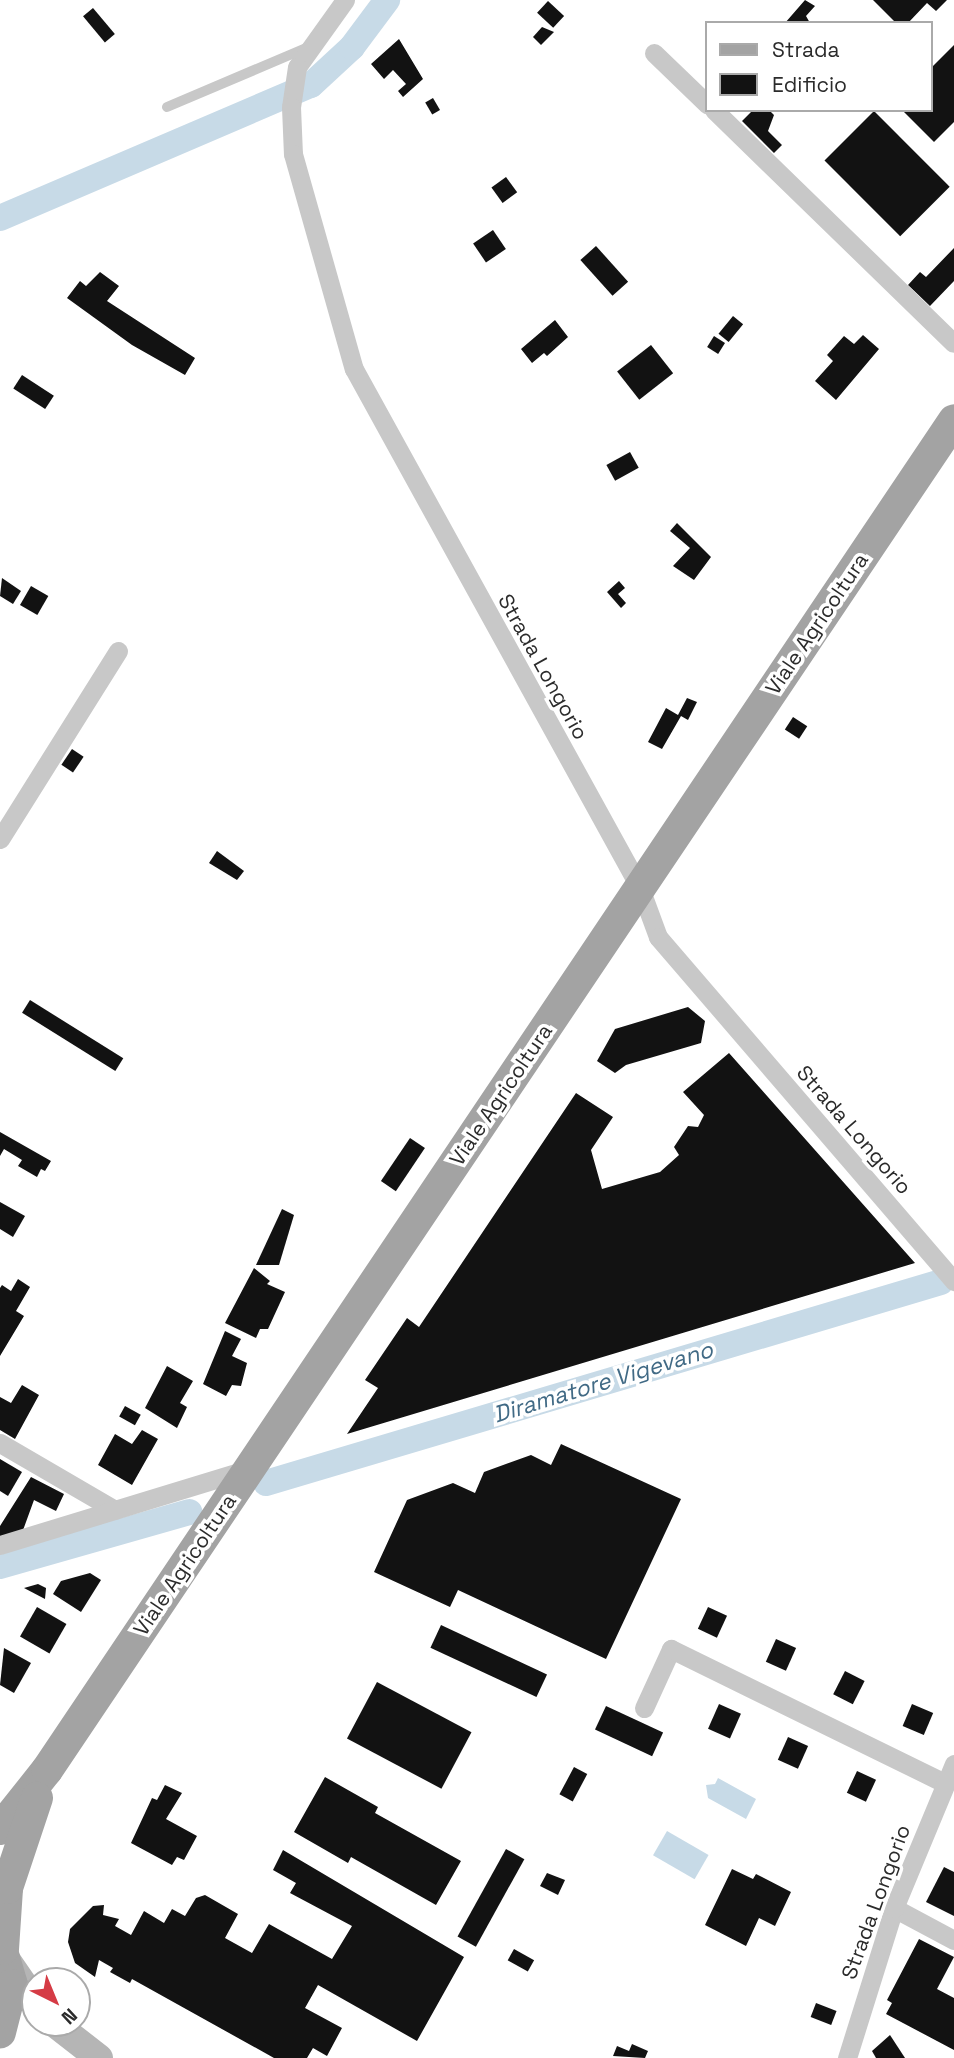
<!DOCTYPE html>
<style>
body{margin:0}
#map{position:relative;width:954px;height:2058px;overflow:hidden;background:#fff;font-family:"Space Grotesk",sans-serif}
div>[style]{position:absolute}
.water>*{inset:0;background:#c7dae7;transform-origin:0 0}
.canal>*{height:26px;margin:-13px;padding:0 13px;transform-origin:13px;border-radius:13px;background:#c7dae7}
.building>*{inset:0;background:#121212;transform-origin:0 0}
.service>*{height:10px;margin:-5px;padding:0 5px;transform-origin:5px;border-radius:5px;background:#c8c8c8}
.minor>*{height:19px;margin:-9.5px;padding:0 9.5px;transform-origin:9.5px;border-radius:9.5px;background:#c8c8c8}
.secondary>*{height:28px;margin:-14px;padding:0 14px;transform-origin:14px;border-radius:14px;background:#b5b5b5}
.primary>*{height:32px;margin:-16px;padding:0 16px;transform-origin:16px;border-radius:16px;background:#a3a3a3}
span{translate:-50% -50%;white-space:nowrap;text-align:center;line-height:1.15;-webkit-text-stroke:7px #fff;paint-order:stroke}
.street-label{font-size:21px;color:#2b2b2b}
.water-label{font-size:23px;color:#416a85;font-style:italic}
.legend{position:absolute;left:705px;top:21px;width:228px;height:91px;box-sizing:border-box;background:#fff;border:2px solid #aaa;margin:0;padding:9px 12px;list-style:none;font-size:21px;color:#2b2b2b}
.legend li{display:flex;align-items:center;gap:14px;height:35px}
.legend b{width:35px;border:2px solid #aaa}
.north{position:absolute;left:21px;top:1967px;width:70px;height:70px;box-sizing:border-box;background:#fff;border:2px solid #aaa;border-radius:50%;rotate:137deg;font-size:19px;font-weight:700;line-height:28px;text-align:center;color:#2b2b2b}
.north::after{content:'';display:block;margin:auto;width:24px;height:32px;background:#d53b45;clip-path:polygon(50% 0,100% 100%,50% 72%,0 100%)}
</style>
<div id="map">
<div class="water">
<i style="clip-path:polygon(718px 1778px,756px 1799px,746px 1819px,708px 1798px,706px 1785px,715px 1784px)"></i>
<i style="left:667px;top:1831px;width:48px;height:28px;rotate:30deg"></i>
</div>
<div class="canal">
<i style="left:0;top:218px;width:338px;rotate:-23.2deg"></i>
<i style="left:311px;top:85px;width:56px;rotate:-42.8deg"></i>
<i style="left:352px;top:47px;width:59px;rotate:-53.3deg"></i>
<i style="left:266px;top:1483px;width:704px;rotate:-16.58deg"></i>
<i style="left:0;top:1566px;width:197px;rotate:-15.9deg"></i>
</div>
<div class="building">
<i style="clip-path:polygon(805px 0,815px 6px,806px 16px,810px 23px,785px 23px)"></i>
<i style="clip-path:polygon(873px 0,947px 0,936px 11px,927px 3px,908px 23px,896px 23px)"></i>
<i style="left:548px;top:1px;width:22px;height:16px;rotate:43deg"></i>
<i style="left:93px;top:8px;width:34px;height:13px;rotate:50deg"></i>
<i style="clip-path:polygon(542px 27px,554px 32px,541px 45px,533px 37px)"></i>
<i style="clip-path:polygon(399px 39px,423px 79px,403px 97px,398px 91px,406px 84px,393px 70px,384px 79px,371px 64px)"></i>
<i style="clip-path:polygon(954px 45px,954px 122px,934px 142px,902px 110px,931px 110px,931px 68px)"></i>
<i style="left:433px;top:98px;width:14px;height:9px;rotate:60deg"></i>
<i style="clip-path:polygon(753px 110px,769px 110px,774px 115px,768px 131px,782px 145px,774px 153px,742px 121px)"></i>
<i style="left:874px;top:111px;width:107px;height:70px;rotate:45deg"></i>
<i style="left:506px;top:177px;width:19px;height:18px;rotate:54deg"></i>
<i style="left:493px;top:230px;width:23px;height:24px;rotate:56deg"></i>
<i style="left:596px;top:246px;width:48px;height:21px;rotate:48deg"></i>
<i style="clip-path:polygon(954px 248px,954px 281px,930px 306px,908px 285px,920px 272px,926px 277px)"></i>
<i style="clip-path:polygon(100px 272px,119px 286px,107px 301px,195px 358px,185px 375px,132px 345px,67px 298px,80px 281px,86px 286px)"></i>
<i style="left:733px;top:316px;width:13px;height:23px;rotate:39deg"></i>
<i style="clip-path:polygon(555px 320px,568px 337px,547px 356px,544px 353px,532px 363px,521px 349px)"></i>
<i style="clip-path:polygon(863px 335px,879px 349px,836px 400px,815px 381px,833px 361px,827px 355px,844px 336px,854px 344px)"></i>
<i style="left:714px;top:336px;width:13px;height:13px;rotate:32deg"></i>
<i style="left:651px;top:345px;width:36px;height:43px;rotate:52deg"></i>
<i style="left:22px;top:375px;width:38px;height:16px;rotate:33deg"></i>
<i style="left:630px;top:452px;width:18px;height:27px;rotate:61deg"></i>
<i style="clip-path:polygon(677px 523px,711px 557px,694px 580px,673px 566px,690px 548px,670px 531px)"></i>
<i style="clip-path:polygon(2px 578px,21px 591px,13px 604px,0 596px)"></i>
<i style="clip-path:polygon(619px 581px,625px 588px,618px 594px,626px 603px,621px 608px,607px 592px)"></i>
<i style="left:31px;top:586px;width:20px;height:22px;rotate:30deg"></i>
<i style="clip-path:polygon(687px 698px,697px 702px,688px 720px,681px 716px,662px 749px,648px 742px,666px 708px,678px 715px)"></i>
<i style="left:793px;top:717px;width:17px;height:15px;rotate:33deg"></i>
<i style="left:72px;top:749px;width:14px;height:19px;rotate:34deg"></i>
<i style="clip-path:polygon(217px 851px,244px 871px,237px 880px,209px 863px)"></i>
<i style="left:30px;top:1000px;width:110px;height:15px;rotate:32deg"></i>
<i style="clip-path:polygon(688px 1007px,705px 1021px,701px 1043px,626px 1065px,615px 1073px,597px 1061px,615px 1029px)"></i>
<i style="clip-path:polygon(729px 1053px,915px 1263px,347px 1434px,378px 1388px,365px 1380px,407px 1318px,419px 1327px,576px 1093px,613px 1117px,591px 1150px,602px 1189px,660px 1172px,679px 1155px,674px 1147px,688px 1126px,698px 1127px,704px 1115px,683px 1092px)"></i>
<i style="clip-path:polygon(0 1132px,51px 1161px,45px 1171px,41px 1169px,37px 1177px,18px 1166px,22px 1160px,4px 1149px,0 1156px)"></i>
<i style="left:410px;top:1138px;width:18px;height:52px;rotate:34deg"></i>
<i style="clip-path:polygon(0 1202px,25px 1216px,13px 1237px,0 1229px)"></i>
<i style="clip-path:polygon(282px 1209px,294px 1215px,279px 1265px,256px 1265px)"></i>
<i style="clip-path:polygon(254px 1268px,270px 1281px,267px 1284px,285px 1292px,268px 1329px,260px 1329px,256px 1338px,225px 1323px)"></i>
<i style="clip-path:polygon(18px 1279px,30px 1287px,16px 1311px,24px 1316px,0 1356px,0 1288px,2px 1285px,11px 1291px)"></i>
<i style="clip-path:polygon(225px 1331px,241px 1339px,232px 1356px,247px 1363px,241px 1386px,232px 1385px,226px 1396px,203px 1384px)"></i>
<i style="clip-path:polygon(167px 1366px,193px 1381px,180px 1403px,187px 1407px,177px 1428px,145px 1408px)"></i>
<i style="clip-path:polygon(22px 1385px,39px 1395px,15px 1439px,0 1430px,0 1397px,11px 1403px)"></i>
<i style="left:125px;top:1406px;width:18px;height:12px;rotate:29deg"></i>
<i style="clip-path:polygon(142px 1430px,158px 1439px,132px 1485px,98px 1465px,115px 1434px,132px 1444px)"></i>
<i style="clip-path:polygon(561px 1444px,681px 1499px,606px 1659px,458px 1590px,450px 1607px,374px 1572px,407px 1500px,453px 1483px,475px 1493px,484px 1472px,531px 1455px,551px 1465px)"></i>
<i style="clip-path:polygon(0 1459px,22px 1472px,8px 1496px,0 1491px)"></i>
<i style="clip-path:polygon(31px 1477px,64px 1494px,56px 1511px,34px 1500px,22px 1533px,0 1540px,0 1526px)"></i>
<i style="clip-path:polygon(90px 1573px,101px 1580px,81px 1612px,53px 1594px,61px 1581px)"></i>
<i style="clip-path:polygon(38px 1584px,46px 1588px,45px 1599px,24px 1588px)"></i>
<i style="left:37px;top:1607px;width:34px;height:34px;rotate:30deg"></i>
<i style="left:708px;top:1607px;width:21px;height:24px;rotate:25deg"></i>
<i style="left:441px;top:1625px;width:117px;height:25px;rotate:25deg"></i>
<i style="left:776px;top:1639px;width:22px;height:25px;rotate:24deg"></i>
<i style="clip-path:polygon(4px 1648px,31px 1663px,14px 1693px,0 1685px)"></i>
<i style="left:845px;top:1671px;width:22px;height:26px;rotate:27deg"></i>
<i style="left:377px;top:1682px;width:107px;height:64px;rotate:28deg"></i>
<i style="left:719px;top:1704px;width:24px;height:27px;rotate:24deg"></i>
<i style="left:912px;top:1704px;width:23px;height:24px;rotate:23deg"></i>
<i style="left:606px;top:1706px;width:63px;height:26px;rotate:25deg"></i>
<i style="left:788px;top:1737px;width:22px;height:25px;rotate:24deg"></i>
<i style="left:574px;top:1767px;width:15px;height:31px;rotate:28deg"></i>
<i style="left:857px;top:1771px;width:21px;height:24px;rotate:25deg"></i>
<i style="clip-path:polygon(325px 1777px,378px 1807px,375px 1813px,461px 1861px,436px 1905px,351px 1857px,348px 1863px,294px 1832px)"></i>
<i style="clip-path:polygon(165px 1785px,182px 1793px,166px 1819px,197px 1836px,184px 1860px,177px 1857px,172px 1865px,131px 1843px,152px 1798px,157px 1800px)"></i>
<i style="left:506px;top:1849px;width:21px;height:100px;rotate:29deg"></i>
<i style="clip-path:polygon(283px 1850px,464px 1957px,417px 2041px,318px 1985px,305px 2008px,342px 2028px,327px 2056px,313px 2048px,307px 2058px,274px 2058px,132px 1979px,130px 1983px,110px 1972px,113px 1968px,99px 1960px,95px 1977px,75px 1963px,68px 1942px,70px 1929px,93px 1906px,104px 1905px,103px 1915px,119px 1919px,115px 1926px,131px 1935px,144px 1911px,164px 1923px,172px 1909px,185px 1916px,196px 1898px,205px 1895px,238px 1914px,225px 1938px,252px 1953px,269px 1924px,332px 1959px,352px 1926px,290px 1893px,296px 1883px,273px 1870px)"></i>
<i style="clip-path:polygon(944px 1867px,954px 1872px,954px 1916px,926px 1902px)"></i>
<i style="clip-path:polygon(732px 1869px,753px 1879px,756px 1874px,791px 1892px,775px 1926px,759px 1918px,746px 1946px,705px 1925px)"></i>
<i style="clip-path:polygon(547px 1873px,565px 1880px,558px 1895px,540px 1886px)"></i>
<i style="clip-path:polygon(919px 1939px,954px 1957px,937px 1989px,954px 1998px,954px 2050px,886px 2014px,892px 2003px,887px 2000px)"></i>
<i style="left:514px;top:1949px;width:23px;height:13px;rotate:29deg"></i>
<i style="left:816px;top:2003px;width:22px;height:15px;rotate:21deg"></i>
<i style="clip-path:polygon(890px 2035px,905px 2058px,876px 2058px,872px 2051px)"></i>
<i style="clip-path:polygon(632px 2044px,648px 2051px,645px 2058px,613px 2056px,617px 2046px,629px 2051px)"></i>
</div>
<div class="service">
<i style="left:167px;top:107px;width:151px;rotate:-23deg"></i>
</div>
<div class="minor">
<i style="left:345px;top:0;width:82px;rotate:125.6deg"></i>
<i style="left:297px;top:67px;width:40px;rotate:98.5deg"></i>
<i style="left:291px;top:107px;width:47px;rotate:87.6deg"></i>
<i style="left:293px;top:154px;width:223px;rotate:74.2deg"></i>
<i style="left:354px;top:369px;width:593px;rotate:61.14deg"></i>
<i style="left:640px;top:888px;width:52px;rotate:69.8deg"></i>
<i style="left:658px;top:937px;width:454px;rotate:49.3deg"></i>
<i style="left:654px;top:53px;width:74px;rotate:43.9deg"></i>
<i style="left:714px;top:110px;width:334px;rotate:44.2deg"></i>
<i style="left:0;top:839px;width:222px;rotate:-57.9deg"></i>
<i style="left:0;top:1443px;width:133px;rotate:30.2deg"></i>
<i style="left:0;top:1545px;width:260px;rotate:-17deg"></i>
<i style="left:644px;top:1708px;width:65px;rotate:-65.4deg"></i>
<i style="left:671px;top:1649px;width:306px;rotate:26.1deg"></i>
<i style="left:894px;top:1908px;width:68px;rotate:28.1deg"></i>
<i style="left:847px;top:2058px;width:157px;rotate:-72.6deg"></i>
<i style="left:894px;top:1908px;width:156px;rotate:-67.4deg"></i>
</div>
<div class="secondary">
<i style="left:8px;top:1962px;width:47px;rotate:55.3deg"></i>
<i style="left:54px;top:2023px;width:57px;rotate:37.9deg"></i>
</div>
<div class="primary">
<i style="left:0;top:1829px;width:75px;rotate:-51.5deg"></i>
<i style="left:47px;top:1770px;width:1626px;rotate:-56.1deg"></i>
<i style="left:0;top:1944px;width:43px;rotate:73.7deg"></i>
<i style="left:12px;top:1985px;width:49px;rotate:104.3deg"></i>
<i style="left:3px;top:1949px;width:61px;rotate:-86.2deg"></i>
<i style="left:7px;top:1888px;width:95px;rotate:-71.6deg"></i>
</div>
<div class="street-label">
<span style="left:817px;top:624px;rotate:-56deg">Viale Agricoltura</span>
<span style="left:543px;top:667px;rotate:61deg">Strada Longorio</span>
<span style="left:501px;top:1095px;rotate:-56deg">Viale Agricoltura</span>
<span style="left:854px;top:1130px;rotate:49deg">Strada Longorio</span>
<span style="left:185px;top:1565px;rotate:-56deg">Viale Agricoltura</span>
<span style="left:876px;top:1902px;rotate:-70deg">Strada Longorio</span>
</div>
<div class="water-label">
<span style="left:603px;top:1382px;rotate:-17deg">Diramatore Vigevano</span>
</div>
<ul class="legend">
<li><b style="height:9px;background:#a3a3a3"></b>Strada</li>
<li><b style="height:19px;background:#121212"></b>Edificio</li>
</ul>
<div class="north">N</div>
</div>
